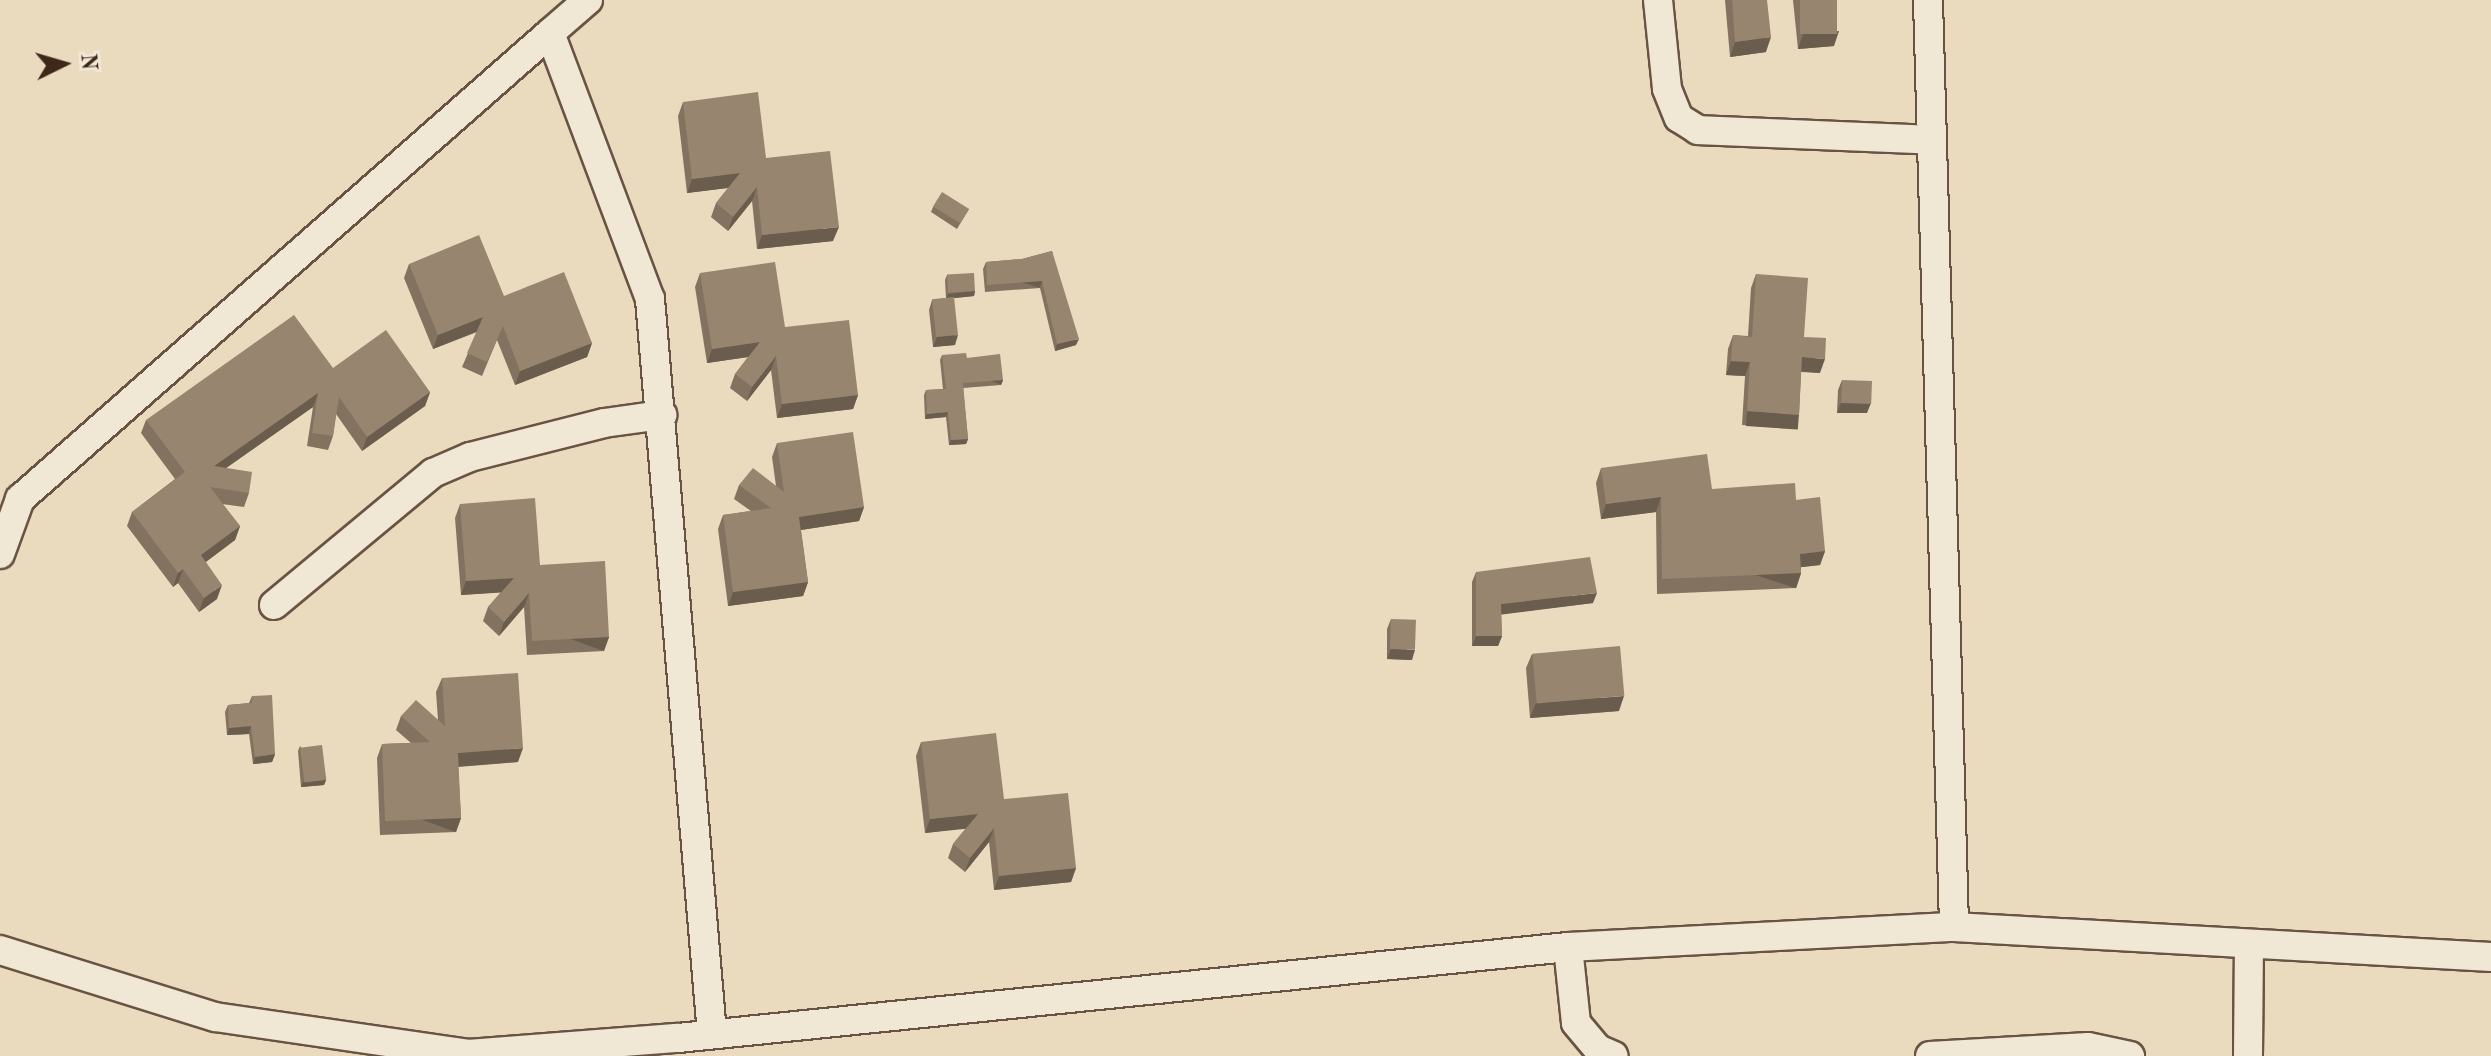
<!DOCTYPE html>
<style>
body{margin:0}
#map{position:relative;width:2491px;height:1056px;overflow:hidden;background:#eadabe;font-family:"Old Standard TT",serif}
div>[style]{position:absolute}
.roads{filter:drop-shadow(2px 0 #695443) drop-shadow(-2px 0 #695443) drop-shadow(0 2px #695443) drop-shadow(0 -2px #695443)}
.minor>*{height:28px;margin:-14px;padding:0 14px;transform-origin:14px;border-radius:14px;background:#f1e7d5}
.wall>*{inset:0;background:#82725f}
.shaded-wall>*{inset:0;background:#6a5d4e;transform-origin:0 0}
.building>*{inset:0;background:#97856f;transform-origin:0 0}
span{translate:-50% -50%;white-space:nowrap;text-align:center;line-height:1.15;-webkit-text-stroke:8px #f1e7d5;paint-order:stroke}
.north{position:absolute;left:24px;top:24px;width:80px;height:80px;-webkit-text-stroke:6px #f1e7d5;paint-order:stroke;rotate:85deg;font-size:22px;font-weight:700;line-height:32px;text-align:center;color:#3e281a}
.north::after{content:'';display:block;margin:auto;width:28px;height:36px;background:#3e281a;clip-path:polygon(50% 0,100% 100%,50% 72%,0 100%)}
</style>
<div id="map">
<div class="roads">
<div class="minor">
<i style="left:588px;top:0;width:50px;rotate:139deg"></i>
<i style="left:550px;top:33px;width:284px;rotate:69.4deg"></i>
<i style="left:650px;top:299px;width:738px;rotate:85.18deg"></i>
<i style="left:1658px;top:0;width:89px;rotate:84.2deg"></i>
<i style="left:1667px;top:89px;width:31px;rotate:68deg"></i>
<i style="left:1679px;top:118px;width:22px;rotate:32deg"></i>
<i style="left:1698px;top:130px;width:234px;rotate:2.4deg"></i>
<i style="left:1928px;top:0;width:927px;rotate:88.39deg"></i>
<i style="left:0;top:554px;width:59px;rotate:-70deg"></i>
<i style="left:20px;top:499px;width:706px;rotate:-41.32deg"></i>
<i style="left:274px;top:605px;width:207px;rotate:-39.7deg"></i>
<i style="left:433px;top:473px;width:40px;rotate:-23.4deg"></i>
<i style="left:470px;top:457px;width:138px;rotate:-14.2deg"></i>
<i style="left:604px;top:423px;width:59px;rotate:-7.9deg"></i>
<i style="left:1568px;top:947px;width:76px;rotate:84deg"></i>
<i style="left:1576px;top:1023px;width:34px;rotate:50deg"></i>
<i style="left:1598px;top:1049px;width:17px;rotate:24deg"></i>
<i style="left:0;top:950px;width:225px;rotate:17.3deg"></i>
<i style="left:215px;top:1017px;width:256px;rotate:8.3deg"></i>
<i style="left:468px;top:1054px;width:211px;rotate:-4.4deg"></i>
<i style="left:678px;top:1038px;width:895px;rotate:-5.84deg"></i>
<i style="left:1568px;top:947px;width:387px;rotate:-3deg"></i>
<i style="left:1954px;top:927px;width:538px;rotate:3.2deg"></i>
<i style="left:1930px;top:1056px;width:158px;rotate:-3.3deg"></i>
<i style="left:2088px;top:1047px;width:43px;rotate:12.1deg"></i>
<i style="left:2248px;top:1056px;width:112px;rotate:-89.5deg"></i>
</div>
</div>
<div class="wall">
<i style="clip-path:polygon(1725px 0,1767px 0,1766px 52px,1730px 57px)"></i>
<i style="clip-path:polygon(1793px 0,1837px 0,1834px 46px,1798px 49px)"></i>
<i style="clip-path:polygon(683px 102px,766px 158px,833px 241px,757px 249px,752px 201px,728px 231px,711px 217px,716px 203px,728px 188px,687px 193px,678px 116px)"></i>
<i style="clip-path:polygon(933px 207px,969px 209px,957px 229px,931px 212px)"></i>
<i style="clip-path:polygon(1052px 251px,1076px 345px,1055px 351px,1040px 288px,985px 292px,983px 269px,986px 262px,1022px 259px)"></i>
<i style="clip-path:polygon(409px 264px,504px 296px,592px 343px,587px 357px,515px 385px,497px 340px,482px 376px,462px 367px,477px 332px,433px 349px,404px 278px)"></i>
<i style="clip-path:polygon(700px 273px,785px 327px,858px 395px,853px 409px,777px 418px,771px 370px,747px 401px,730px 388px,735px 374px,748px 357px,707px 363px,695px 287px)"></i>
<i style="clip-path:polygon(1756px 274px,1804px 337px,1820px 373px,1801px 372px,1799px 415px,1794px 429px,1742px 425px,1745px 376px,1726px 375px,1728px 349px,1733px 335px,1748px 336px,1751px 288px)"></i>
<i style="clip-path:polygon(947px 275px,975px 291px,974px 296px,954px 298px,955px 345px,933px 347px,929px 310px,932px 300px,946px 298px,945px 280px)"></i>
<i style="clip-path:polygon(942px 355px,967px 358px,1003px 380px,1001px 385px,963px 388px,968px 439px,966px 444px,949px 445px,946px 417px,925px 419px,924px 395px,926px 390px,943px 389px,940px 360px)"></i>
<i style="clip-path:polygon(333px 368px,430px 392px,425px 406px,362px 451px,336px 414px,333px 436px,328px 450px,307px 446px,313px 407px,226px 468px,249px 493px,244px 507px,222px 504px,240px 526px,235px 540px,206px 562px,217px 599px,199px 612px,178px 583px,173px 587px,127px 526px,132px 512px,175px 479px,141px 433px,146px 420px)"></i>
<i style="clip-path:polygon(1842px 380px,1867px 413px,1837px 413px,1838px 390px)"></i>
<i style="clip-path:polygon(777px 443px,864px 507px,859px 521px,801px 530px,808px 582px,803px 596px,728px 606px,718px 529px,723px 515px,751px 511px,734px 499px,739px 485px,776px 486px,772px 457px)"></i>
<i style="clip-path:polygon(1601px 468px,1712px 489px,1796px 500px,1825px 551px,1820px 565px,1801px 567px,1801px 573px,1796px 588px,1657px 594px,1656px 512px,1601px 519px,1596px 483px)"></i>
<i style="clip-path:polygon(460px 504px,540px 565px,609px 637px,604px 651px,527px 655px,524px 607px,499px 636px,483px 621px,488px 607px,501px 592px,461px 595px,455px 518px)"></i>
<i style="clip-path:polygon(1476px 572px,1593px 603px,1501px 614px,1502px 636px,1498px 646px,1472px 646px,1472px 582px)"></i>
<i style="clip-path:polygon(1391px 619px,1412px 660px,1387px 659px,1387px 629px)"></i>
<i style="clip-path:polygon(1532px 654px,1619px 711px,1530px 718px,1526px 668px)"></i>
<i style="clip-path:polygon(442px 678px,518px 762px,458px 767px,461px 818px,456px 832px,380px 835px,377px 758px,382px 744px,411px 743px,396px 730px,401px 716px,438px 720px,436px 692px)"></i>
<i style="clip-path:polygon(252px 696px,275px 754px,272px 762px,253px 764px,249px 734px,227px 735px,225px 712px,228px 705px,249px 703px)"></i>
<i style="clip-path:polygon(921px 742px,1004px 799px,1076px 868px,1071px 882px,994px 890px,989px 842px,965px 872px,948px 858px,953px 844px,966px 828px,925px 833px,916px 756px)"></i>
<i style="clip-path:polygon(300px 746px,326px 780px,324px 785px,301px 787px,298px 751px)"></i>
</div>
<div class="shaded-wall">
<i style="clip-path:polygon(1839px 31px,1834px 46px,1798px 49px,1803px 34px)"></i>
<i style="clip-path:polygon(1771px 37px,1766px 52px,1730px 57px,1735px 42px)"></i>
<i style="clip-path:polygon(740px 173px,735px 187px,687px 193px,692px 179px)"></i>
<i style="clip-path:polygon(757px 187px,752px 201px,728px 231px,733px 217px)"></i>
<i style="clip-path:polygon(839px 227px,833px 241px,757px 249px,762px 235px)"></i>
<i style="left:1042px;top:281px;width:7px;height:55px;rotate:106deg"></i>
<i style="clip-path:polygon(975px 291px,974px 296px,946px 299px,948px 294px)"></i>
<i style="clip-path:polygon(483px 317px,478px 331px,433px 349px,438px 335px)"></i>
<i style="clip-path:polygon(958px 335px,955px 345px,933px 347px,937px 337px)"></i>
<i style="clip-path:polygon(1079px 339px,1076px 345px,1055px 351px,1057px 344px)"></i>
<i style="clip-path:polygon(760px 342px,755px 356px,707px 363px,712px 349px)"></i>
<i style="clip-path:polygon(592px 343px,587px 357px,515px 385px,520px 371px)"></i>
<i style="clip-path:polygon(776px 356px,771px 370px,747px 401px,752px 387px)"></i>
<i style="clip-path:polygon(1802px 357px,1825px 359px,1820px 373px,1797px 371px)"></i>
<i style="clip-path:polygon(1731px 361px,1750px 362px,1745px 376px,1726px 375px)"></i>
<i style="left:1003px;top:380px;width:5px;height:40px;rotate:112deg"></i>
<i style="clip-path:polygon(430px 392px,425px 406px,362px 451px,367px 437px)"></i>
<i style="clip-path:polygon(318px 393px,313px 407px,209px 480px,214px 466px)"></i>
<i style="clip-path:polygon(858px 395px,853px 409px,777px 418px,782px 404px)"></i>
<i style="clip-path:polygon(1841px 403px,1871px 403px,1867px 413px,1837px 413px)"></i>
<i style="left:1747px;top:411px;width:52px;height:15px;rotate:4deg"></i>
<i style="clip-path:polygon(948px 412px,946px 417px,925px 419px,927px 414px)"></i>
<i style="clip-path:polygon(968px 439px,966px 444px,949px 445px,951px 440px)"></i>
<i style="clip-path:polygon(1661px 497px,1656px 512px,1601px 519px,1606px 504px)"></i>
<i style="clip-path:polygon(864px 507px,859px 521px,794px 531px,799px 517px)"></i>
<i style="clip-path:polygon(240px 526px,235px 540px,196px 569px,201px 555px)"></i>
<i style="clip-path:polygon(1825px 551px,1820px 565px,1794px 568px,1800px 554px)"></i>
<i style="clip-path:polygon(183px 569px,178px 583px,173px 587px,178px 573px)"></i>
<i style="left:1801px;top:573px;width:16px;height:139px;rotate:108deg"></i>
<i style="clip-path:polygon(514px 578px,509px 592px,461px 595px,466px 581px)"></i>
<i style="clip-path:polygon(808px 582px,803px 596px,728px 606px,733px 592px)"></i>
<i style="clip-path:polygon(222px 585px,217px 599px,199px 612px,204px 598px)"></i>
<i style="clip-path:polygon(529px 593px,524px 607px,499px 636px,504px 622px)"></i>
<i style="clip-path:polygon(1597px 593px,1593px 603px,1498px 615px,1501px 604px)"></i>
<i style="clip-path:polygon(1476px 636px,1502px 636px,1498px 646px,1472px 646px)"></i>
<i style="left:609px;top:637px;width:15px;height:77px;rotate:110deg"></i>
<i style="clip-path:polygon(1391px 649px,1415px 650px,1412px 660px,1387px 659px)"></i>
<i style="clip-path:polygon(1624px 696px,1619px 711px,1530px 718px,1536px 703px)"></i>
<i style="clip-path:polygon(251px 726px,249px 734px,227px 735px,229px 728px)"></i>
<i style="clip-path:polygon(523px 748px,518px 762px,452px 767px,458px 753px)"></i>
<i style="clip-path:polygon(275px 754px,272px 762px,253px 764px,255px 757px)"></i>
<i style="clip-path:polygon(326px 780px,324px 785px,301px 787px,303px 782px)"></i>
<i style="clip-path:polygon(978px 814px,973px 828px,925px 833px,930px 819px)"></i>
<i style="left:461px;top:818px;width:15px;height:76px;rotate:110deg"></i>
<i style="clip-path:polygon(994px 828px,989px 842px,965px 872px,970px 858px)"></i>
<i style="clip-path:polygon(1076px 868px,1071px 882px,994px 890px,999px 876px)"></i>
</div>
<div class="building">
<i style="clip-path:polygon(1732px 0,1767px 0,1771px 37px,1735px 42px)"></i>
<i style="left:1800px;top:0;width:37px;height:34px"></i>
<i style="clip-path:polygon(758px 92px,766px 158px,830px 151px,839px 227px,762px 235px,757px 187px,733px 217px,716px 203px,740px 173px,692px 179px,683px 102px)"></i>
<i style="left:942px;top:192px;width:32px;height:17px;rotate:32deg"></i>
<i style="clip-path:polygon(479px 235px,504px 296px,564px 272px,592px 343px,520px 371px,503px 326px,487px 362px,467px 353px,483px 317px,438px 335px,409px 264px)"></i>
<i style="clip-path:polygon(1052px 251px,1079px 339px,1057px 344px,1042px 281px,987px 285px,986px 262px,1022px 259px)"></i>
<i style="clip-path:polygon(775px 262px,785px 327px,849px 320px,858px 395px,782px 404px,776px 356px,752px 387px,735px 374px,760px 342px,712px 349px,700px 273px)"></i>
<i style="left:974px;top:273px;width:18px;height:27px;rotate:87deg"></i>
<i style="clip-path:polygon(1756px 274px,1808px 278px,1804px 337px,1826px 338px,1825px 359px,1802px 357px,1799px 415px,1747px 411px,1750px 362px,1731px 361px,1733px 335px,1752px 337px)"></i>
<i style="left:954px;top:297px;width:38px;height:22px;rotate:84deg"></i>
<i style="clip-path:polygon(294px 315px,333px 368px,386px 330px,430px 392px,367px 437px,339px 397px,333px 436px,312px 433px,318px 393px,214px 466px,252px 472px,249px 493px,210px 487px,240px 526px,201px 555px,222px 585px,204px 598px,183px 569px,178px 573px,132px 512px,185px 472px,146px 420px)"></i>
<i style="clip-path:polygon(966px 353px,967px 358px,1000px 354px,1003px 380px,963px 383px,968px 439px,951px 440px,948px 412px,927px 414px,926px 390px,946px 389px,942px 355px)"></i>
<i style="left:1842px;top:380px;width:30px;height:23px;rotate:2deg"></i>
<i style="clip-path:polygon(853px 432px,864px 507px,799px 517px,808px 582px,733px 592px,723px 515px,771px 508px,739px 485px,753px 468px,784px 492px,777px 443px)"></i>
<i style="clip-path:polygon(1707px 454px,1712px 489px,1795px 483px,1796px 500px,1820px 497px,1825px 551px,1800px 554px,1801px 573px,1662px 579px,1661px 497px,1606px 504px,1601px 468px)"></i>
<i style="clip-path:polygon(535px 498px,540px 565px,605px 561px,609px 637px,532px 641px,529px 593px,504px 622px,488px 607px,514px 578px,466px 581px,460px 504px)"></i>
<i style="clip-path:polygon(1590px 557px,1597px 593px,1501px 604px,1502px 636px,1476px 636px,1476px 572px)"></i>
<i style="left:1391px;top:619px;width:25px;height:30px;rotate:2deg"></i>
<i style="left:1620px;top:646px;width:50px;height:88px;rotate:85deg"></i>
<i style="clip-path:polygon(518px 673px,523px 748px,458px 753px,461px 818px,385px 821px,382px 744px,430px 742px,401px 716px,416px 700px,445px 726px,442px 678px)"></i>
<i style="clip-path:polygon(272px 695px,275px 754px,255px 757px,251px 726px,229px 728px,228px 705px,252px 703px,252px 696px)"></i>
<i style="clip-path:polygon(996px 733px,1004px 799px,1068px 793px,1076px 868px,999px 876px,994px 828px,970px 858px,953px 844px,978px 814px,930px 819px,921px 742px)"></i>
<i style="left:322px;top:745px;width:35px;height:22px;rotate:83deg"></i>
</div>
<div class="north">N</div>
</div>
